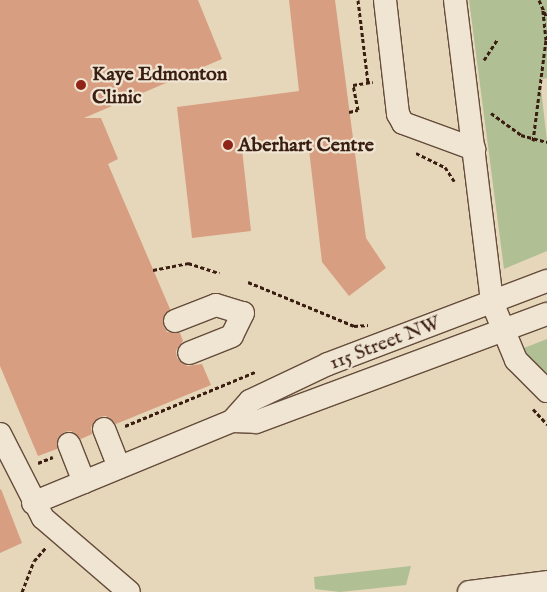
<!DOCTYPE html>
<style>
body{margin:0}
#map{position:relative;width:547px;height:592px;overflow:hidden;background:#e6d7ba;font-family:"IM FELL English",serif}
div>[style]{position:absolute}
.green>*{inset:0;background:#b0bf94}
.building>*{inset:0;background:#d89e81}
.path>*{height:3px;margin-top:-1.5px;transform-origin:0;background:repeating-linear-gradient(90deg,#3a1e11 0 4px,transparent 0 6.5px)}
.roads{filter:drop-shadow(1px 0 #654c3b) drop-shadow(-1px 0 #654c3b) drop-shadow(0 1px #654c3b) drop-shadow(0 -1px #654c3b)}
.minor>*{height:22px;margin:-11px;padding:0 11px;transform-origin:11px;border-radius:11px;background:#efe5d2}
.dots>*{width:14px;height:14px;translate:-50% -50%;box-sizing:border-box;border:2px solid #efe5d2;border-radius:50%}
span{translate:-50% -50%;white-space:nowrap;text-align:center;line-height:1.15;-webkit-text-stroke:4.5px #efe5d2;paint-order:stroke}
.poi-label{font-size:20px;color:#3a1e11;font-weight:700}
.left{translate:0 -50%;text-align:left}
.street-label{font-size:20px;color:#3a1e11}
</style>
<div id="map">
<div class="green">
<i style="clip-path:polygon(469px 0,547px 0,547px 78px,540px 80px,547px 141px,547px 251px,504px 269px)"></i>
<i style="clip-path:polygon(547px 339px,547px 380px,524px 354px,524px 348px)"></i>
<i style="clip-path:polygon(411px 566px,406px 585px,340px 592px,315px 589px,314px 577px)"></i>
</div>
<div class="building">
<i style="clip-path:polygon(0 0,198px 0,222px 59px,84px 118px,101px 118px,118px 159px,108px 164px,170px 309px,163px 325px,167px 332px,180px 333px,183px 341px,176px 351px,177px 358px,187px 366px,202px 364px,211px 385px,116px 424px,106px 416px,99px 417px,91px 427px,92px 434px,81px 439px,71px 431px,64px 432px,57px 449px,38px 456px,0 366px)"></i>
<i style="clip-path:polygon(289px 0,335px 0,366px 238px,386px 268px,349px 296px,322px 262px,308px 141px,242px 149px,251px 231px,192px 238px,177px 107px,299px 91px)"></i>
<i style="clip-path:polygon(1px 489px,22px 543px,0 553px,0 490px)"></i>
</div>
<div class="path">
<i style="left:358px;top:0;width:84px;rotate:83.1deg"></i>
<i style="left:539px;top:0;width:20px;rotate:66deg"></i>
<i style="left:484px;top:60px;width:24px;rotate:-57deg"></i>
<i style="left:349px;top:112px;width:9px;rotate:-13deg"></i>
<i style="left:358px;top:110px;width:25px;rotate:-101deg"></i>
<i style="left:353px;top:85px;width:20px;rotate:-9deg"></i>
<i style="left:491px;top:113px;width:37px;rotate:36deg"></i>
<i style="left:521px;top:135px;width:27px;rotate:15deg"></i>
<i style="left:533px;top:141px;width:102px;rotate:-82.7deg"></i>
<i style="left:546px;top:40px;width:30px;rotate:-96deg"></i>
<i style="left:416px;top:153px;width:32px;rotate:26deg"></i>
<i style="left:445px;top:167px;width:17px;rotate:57deg"></i>
<i style="left:153px;top:270px;width:36px;rotate:-11deg"></i>
<i style="left:188px;top:263px;width:33px;rotate:18deg"></i>
<i style="left:248px;top:282px;width:115px;rotate:22.5deg"></i>
<i style="left:354px;top:326px;width:14px;rotate:-4deg"></i>
<i style="left:533px;top:409px;width:21px;rotate:47deg"></i>
<i style="left:125px;top:426px;width:141px;rotate:-22.6deg"></i>
<i style="left:38px;top:463px;width:16px;rotate:-22deg"></i>
<i style="left:22px;top:592px;width:33px;rotate:-69deg"></i>
<i style="left:34px;top:561px;width:18px;rotate:-49deg"></i>
</div>
<div class="roads">
<div class="minor">
<i style="left:385px;top:0;width:115px;rotate:83.5deg"></i>
<i style="left:398px;top:114px;width:10px;rotate:61deg"></i>
<i style="left:403px;top:123px;width:76px;rotate:20.1deg"></i>
<i style="left:455px;top:0;width:304px;rotate:83deg"></i>
<i style="left:492px;top:302px;width:63px;rotate:67.5deg"></i>
<i style="left:516px;top:360px;width:44px;rotate:45deg"></i>
<i style="left:175px;top:321px;width:44px;rotate:-21.3deg"></i>
<i style="left:216px;top:305px;width:28px;rotate:17deg"></i>
<i style="left:243px;top:313px;width:25px;rotate:116deg"></i>
<i style="left:232px;top:336px;width:46px;rotate:158.4deg"></i>
<i style="left:232px;top:421px;width:27px;rotate:-48deg"></i>
<i style="left:250px;top:401px;width:86px;rotate:-25.4deg"></i>
<i style="left:328px;top:364px;width:234px;rotate:-20.8deg"></i>
<i style="left:104px;top:429px;width:41px;rotate:68.5deg"></i>
<i style="left:0;top:434px;width:94px;rotate:62.9deg"></i>
<i style="left:43px;top:518px;width:113px;rotate:40.7deg"></i>
<i style="left:69px;top:444px;width:41px;rotate:68.5deg"></i>
<i style="left:33px;top:503px;width:215px;rotate:-22.4deg"></i>
<i style="left:232px;top:421px;width:24px;rotate:2deg"></i>
<i style="left:256px;top:422px;width:310px;rotate:-20.4deg"></i>
<i style="left:469px;top:592px;width:79px;rotate:-7.3deg"></i>
</div>
</div>
<div class="dots">
<i style="left:81px;top:85px;background:#8f2418"></i>
<i style="left:228px;top:145px;background:#8f2418"></i>
</div>
<div class="poi-label">
<span class="left" style="left:92px;top:86px">Kaye Edmonton<br>Clinic</span>
<span class="left" style="left:238px;top:145px">Aberhart Centre</span>
</div>
<div class="street-label">
<span style="left:385px;top:343px;rotate:-21deg">115 Street NW</span>
</div>
</div>
